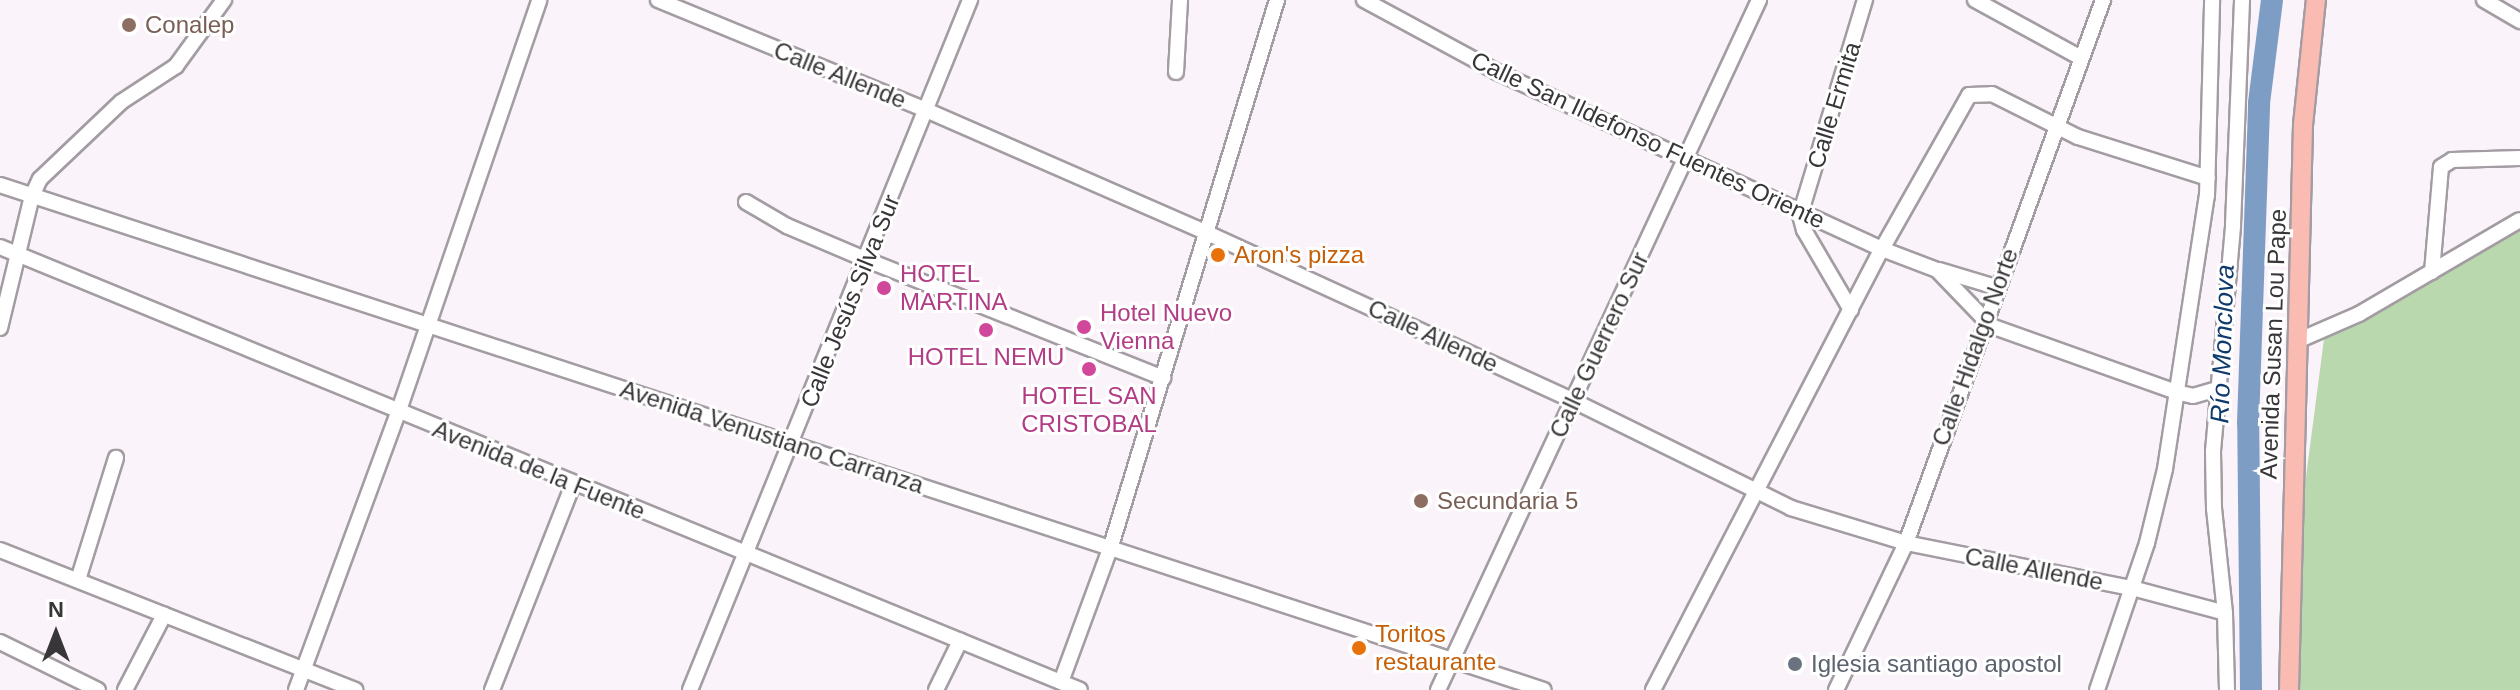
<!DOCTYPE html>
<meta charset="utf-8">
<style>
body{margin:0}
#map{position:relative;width:2520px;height:690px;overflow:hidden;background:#fbf3fa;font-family:Helvetica,sans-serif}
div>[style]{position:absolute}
.green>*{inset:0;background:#bad8ae}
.river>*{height:22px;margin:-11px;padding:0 11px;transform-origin:11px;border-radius:11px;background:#7e9dc5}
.roads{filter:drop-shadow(2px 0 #a39ca2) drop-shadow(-2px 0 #a39ca2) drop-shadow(0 2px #a39ca2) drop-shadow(0 -2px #a39ca2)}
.minor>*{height:14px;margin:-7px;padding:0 7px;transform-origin:7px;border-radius:7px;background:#fff}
.major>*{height:18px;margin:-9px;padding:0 9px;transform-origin:9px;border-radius:9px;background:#fabcb2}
.dots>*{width:22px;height:22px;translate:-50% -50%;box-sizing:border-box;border:4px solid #fff;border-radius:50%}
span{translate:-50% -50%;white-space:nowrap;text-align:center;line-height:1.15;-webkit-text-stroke:6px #fff;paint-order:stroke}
.education-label{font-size:24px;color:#785e54}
.left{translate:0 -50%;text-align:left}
.street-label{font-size:24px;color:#393639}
.food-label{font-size:24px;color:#c56008}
.hotel-label{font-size:24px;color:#b23c85}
.worship-label{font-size:24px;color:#5b616d}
.water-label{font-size:26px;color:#0f3a6c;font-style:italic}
.north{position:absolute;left:16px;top:594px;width:80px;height:80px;-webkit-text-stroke:6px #fff;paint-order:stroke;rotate:0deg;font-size:22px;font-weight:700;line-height:32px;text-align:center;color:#393639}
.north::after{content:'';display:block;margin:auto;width:28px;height:36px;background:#393639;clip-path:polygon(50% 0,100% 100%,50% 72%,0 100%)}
</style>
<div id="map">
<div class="green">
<i style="clip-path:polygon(2520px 224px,2520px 690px,2299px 690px,2300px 523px,2324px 339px)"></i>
</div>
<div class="river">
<i style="left:2251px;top:690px;width:267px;rotate:-90.6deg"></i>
<i style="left:2248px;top:423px;width:320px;rotate:-88deg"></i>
<i style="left:2259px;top:103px;width:104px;rotate:-82.8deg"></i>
</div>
<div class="roads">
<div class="minor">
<i style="left:658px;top:0;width:292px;rotate:22.3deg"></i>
<i style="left:928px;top:111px;width:302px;rotate:23.6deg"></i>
<i style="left:1205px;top:232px;width:406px;rotate:24.6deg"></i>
<i style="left:1574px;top:401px;width:242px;rotate:26.2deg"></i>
<i style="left:1791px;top:508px;width:120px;rotate:16.9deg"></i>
<i style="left:1906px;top:543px;width:230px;rotate:11.3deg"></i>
<i style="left:2132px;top:588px;width:96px;rotate:15deg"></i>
<i style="left:1364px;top:0;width:151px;rotate:28.4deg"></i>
<i style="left:1497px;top:72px;width:424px;rotate:24.7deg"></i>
<i style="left:1882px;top:249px;width:59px;rotate:20.9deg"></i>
<i style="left:1937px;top:270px;width:78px;rotate:46deg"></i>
<i style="left:1991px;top:326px;width:196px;rotate:19.6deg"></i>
<i style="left:2176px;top:392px;width:17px;rotate:13deg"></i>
<i style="left:2193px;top:396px;width:26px;rotate:-16deg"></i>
<i style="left:1975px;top:0;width:121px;rotate:28.7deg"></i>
<i style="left:2484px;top:0;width:42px;rotate:30.3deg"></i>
<i style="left:1176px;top:72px;width:72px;rotate:-86.8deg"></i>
<i style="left:0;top:185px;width:1624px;rotate:18.11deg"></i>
<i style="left:746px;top:202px;width:48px;rotate:30.3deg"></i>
<i style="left:787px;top:226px;width:87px;rotate:23deg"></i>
<i style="left:867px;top:260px;width:319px;rotate:21.7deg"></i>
<i style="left:0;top:247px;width:1167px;rotate:22.3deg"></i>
<i style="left:1939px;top:270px;width:59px;rotate:16.6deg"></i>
<i style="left:2432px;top:272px;width:105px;rotate:-85.1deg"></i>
<i style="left:2441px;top:167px;width:13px;rotate:-32deg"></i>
<i style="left:2452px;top:160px;width:68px;rotate:-1.7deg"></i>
<i style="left:1851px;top:310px;width:93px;rotate:-120.4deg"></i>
<i style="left:1804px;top:230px;width:16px;rotate:-105deg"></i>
<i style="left:1800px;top:215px;width:225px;rotate:-73.2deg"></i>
<i style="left:0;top:328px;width:136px;rotate:-76.4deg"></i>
<i style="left:32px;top:196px;width:19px;rotate:-65deg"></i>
<i style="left:40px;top:179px;width:112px;rotate:-43.5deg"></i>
<i style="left:121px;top:102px;width:66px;rotate:-33.2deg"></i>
<i style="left:176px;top:66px;width:82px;rotate:-54deg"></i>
<i style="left:2297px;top:341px;width:68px;rotate:-23.5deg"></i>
<i style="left:2359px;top:314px;width:186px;rotate:-30.3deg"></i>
<i style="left:0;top:550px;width:382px;rotate:21.5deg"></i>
<i style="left:78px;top:580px;width:128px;rotate:-72.7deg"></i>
<i style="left:0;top:642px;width:109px;rotate:26.1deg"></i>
<i style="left:1061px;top:682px;width:145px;rotate:-69.8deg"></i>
<i style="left:1111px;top:546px;width:571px;rotate:-73.09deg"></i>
<i style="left:125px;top:690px;width:85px;rotate:-62.5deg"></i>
<i style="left:296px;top:690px;width:295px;rotate:-69.8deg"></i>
<i style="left:398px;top:413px;width:436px;rotate:-71.1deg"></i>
<i style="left:492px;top:690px;width:221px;rotate:-68.5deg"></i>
<i style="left:690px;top:690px;width:745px;rotate:-67.91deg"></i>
<i style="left:936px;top:690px;width:55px;rotate:-63.9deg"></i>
<i style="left:1438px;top:690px;width:761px;rotate:-65.05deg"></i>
<i style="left:1653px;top:690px;width:497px;rotate:-62.6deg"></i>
<i style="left:1882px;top:249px;width:177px;rotate:-60.5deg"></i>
<i style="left:1969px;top:95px;width:23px;rotate:-2deg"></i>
<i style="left:1992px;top:94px;width:96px;rotate:26.6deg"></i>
<i style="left:2078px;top:137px;width:136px;rotate:17.5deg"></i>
<i style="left:1836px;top:690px;width:163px;rotate:-64.5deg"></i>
<i style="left:1906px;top:543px;width:578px;rotate:-70.06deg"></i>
<i style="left:2097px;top:690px;width:155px;rotate:-71.2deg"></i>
<i style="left:2147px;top:543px;width:76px;rotate:-76.3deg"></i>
<i style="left:2165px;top:469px;width:276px;rotate:-81.3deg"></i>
<i style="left:2207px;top:196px;width:196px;rotate:-88.5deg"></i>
<i style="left:2227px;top:690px;width:77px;rotate:-91.5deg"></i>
<i style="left:2225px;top:613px;width:105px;rotate:-96deg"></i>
<i style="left:2214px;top:509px;width:58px;rotate:-91deg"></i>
<i style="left:2213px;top:451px;width:227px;rotate:-84.9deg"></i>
<i style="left:2233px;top:225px;width:225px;rotate:-87.7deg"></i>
</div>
<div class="major">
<i style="left:2289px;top:690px;width:565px;rotate:-88.58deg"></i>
<i style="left:2303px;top:125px;width:126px;rotate:-84.1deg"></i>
</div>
</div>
<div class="dots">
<i style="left:129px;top:25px;background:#8d6e63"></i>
<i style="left:1218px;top:255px;background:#e8710a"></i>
<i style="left:884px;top:288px;background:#d1479c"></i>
<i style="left:1084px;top:327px;background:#d1479c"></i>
<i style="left:986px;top:330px;background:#d1479c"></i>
<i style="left:1089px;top:369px;background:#d1479c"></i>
<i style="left:1421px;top:501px;background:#8d6e63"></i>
<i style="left:1359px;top:648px;background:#e8710a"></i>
<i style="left:1795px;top:664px;background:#6b7280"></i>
</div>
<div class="education-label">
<span class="left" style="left:145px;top:25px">Conalep</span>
<span class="left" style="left:1437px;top:501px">Secundaria 5</span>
</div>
<div class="street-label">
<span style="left:840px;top:75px;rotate:22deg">Calle Allende</span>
<span style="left:1834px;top:105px;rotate:-73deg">Calle Ermita</span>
<span style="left:1648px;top:140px;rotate:25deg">Calle San Ildefonso Fuentes Oriente</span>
<span style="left:850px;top:301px;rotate:-68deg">Calle Jesús Silva Sur</span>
<span style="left:1433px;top:336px;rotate:25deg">Calle Allende</span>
<span style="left:2273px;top:344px;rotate:-88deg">Avenida Susan Lou Pape</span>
<span style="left:1599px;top:345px;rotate:-65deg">Calle Guerrero Sur</span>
<span style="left:1975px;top:347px;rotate:-70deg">Calle Hidalgo Norte</span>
<span style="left:772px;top:437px;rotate:18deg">Avenida Venustiano Carranza</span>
<span style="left:539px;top:470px;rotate:22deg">Avenida de la Fuente</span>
<span style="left:2034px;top:569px;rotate:11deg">Calle Allende</span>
</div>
<div class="food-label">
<span class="left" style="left:1234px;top:255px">Aron's pizza</span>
<span class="left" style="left:1375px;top:648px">Toritos<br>restaurante</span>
</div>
<div class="hotel-label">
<span class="left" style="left:900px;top:288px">HOTEL<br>MARTINA</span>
<span class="left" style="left:1100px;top:327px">Hotel Nuevo<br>Vienna</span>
<span style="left:986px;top:357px">HOTEL NEMU</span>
<span style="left:1089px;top:410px">HOTEL SAN<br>CRISTOBAL</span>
</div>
<div class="worship-label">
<span class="left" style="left:1811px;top:664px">Iglesia santiago apostol</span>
</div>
<div class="water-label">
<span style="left:2223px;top:344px;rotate:-88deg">Río Monclova</span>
</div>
<div class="north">N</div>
</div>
